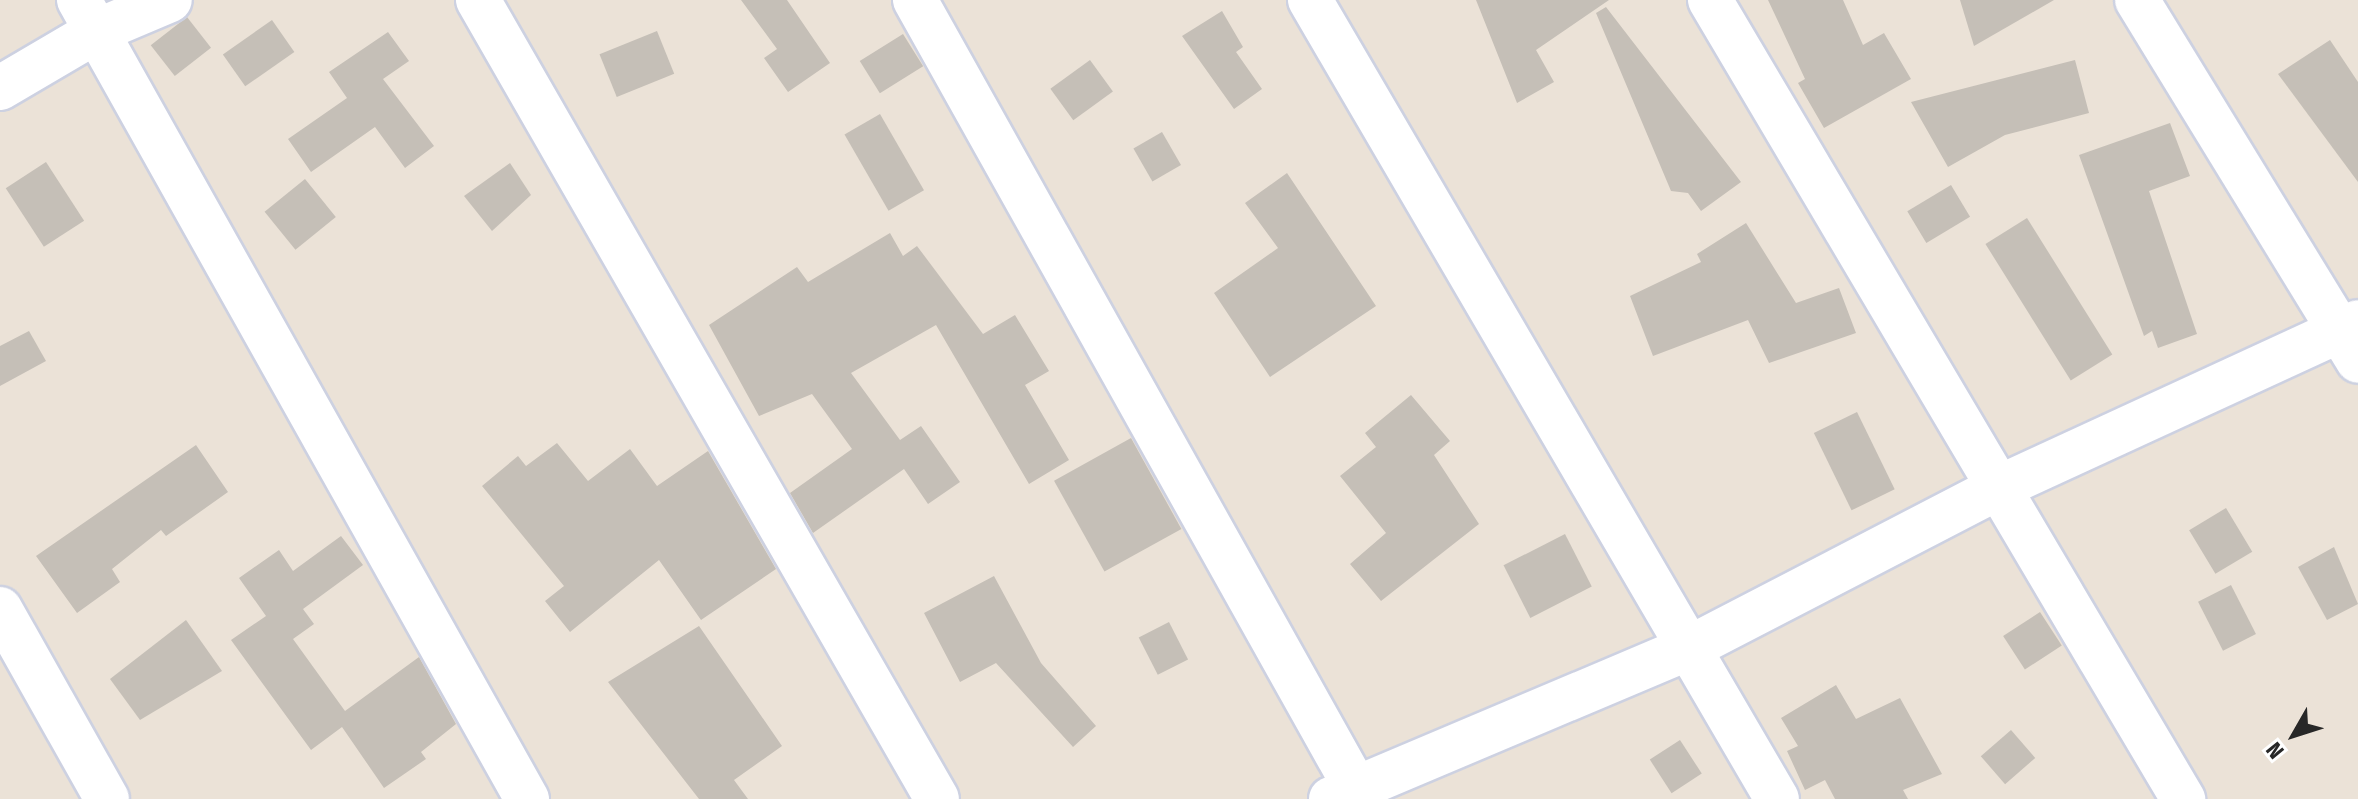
<!DOCTYPE html>
<style>
body{margin:0}
#map{position:relative;width:2358px;height:799px;overflow:hidden;background:#ebe2d7;font-family:"Fira Sans Condensed",sans-serif}
div>[style]{position:absolute}
.building>*{inset:0;background:#c5bfb7;transform-origin:0 0}
.roads{filter:drop-shadow(2px 0 #cdd1e1) drop-shadow(-2px 0 #cdd1e1) drop-shadow(0 2px #cdd1e1) drop-shadow(0 -2px #cdd1e1)}
.minor>*{height:44px;margin:-22px;padding:0 22px;transform-origin:22px;border-radius:22px;background:#fff}
span{translate:-50% -50%;white-space:nowrap;text-align:center;line-height:1.15;-webkit-text-stroke:8px #fff;paint-order:stroke}
.north{position:absolute;left:2254px;top:695px;width:80px;height:80px;-webkit-text-stroke:6px #fff;paint-order:stroke;rotate:231deg;font-size:22px;font-weight:700;line-height:32px;text-align:center;color:#272727}
.north::after{content:'';display:block;margin:auto;width:28px;height:36px;background:#272727;clip-path:polygon(50% 0,100% 100%,50% 72%,0 100%)}
</style>
<div id="map">
<div class="building">
<i style="clip-path:polygon(741px 0,787px 0,830px 63px,788px 92px,764px 58px,777px 49px)"></i>
<i style="clip-path:polygon(1476px 0,1609px 0,1536px 50px,1554px 82px,1517px 103px)"></i>
<i style="clip-path:polygon(1768px 0,1843px 0,1863px 45px,1884px 33px,1911px 79px,1824px 128px,1798px 83px,1805px 79px)"></i>
<i style="clip-path:polygon(1960px 0,2054px 0,1974px 46px)"></i>
<i style="clip-path:polygon(1606px 7px,1741px 182px,1701px 211px,1688px 193px,1671px 191px,1596px 13px)"></i>
<i style="clip-path:polygon(1222px 11px,1243px 47px,1236px 52px,1262px 89px,1234px 109px,1182px 36px)"></i>
<i style="left:187px;top:17px;width:39px;height:46px;rotate:52deg"></i>
<i style="left:272px;top:20px;width:39px;height:60px;rotate:55deg"></i>
<i style="left:657px;top:31px;width:46px;height:62px;rotate:68deg"></i>
<i style="clip-path:polygon(388px 32px,409px 61px,383px 79px,434px 146px,405px 168px,375px 127px,311px 172px,288px 139px,347px 98px,329px 72px)"></i>
<i style="left:903px;top:34px;width:38px;height:51px;rotate:58deg"></i>
<i style="clip-path:polygon(2330px 40px,2358px 82px,2358px 182px,2278px 74px)"></i>
<i style="left:1090px;top:60px;width:39px;height:49px;rotate:54deg"></i>
<i style="clip-path:polygon(2075px 60px,2089px 113px,2005px 135px,1948px 167px,1911px 102px)"></i>
<i style="left:880px;top:114px;width:88px;height:41px;rotate:60deg"></i>
<i style="clip-path:polygon(2170px 123px,2190px 176px,2149px 191px,2197px 334px,2158px 348px,2152px 331px,2144px 336px,2079px 155px)"></i>
<i style="left:1162px;top:132px;width:38px;height:33px;rotate:60deg"></i>
<i style="left:46px;top:162px;width:70px;height:48px;rotate:57deg"></i>
<i style="clip-path:polygon(510px 163px,531px 195px,492px 231px,464px 196px)"></i>
<i style="clip-path:polygon(1287px 173px,1376px 306px,1270px 377px,1214px 293px,1278px 248px,1245px 203px)"></i>
<i style="left:305px;top:179px;width:49px;height:52px;rotate:51deg"></i>
<i style="left:1951px;top:185px;width:37px;height:51px;rotate:59deg"></i>
<i style="left:2027px;top:218px;width:161px;height:49px;rotate:58deg"></i>
<i style="clip-path:polygon(1746px 223px,1796px 303px,1839px 288px,1856px 333px,1769px 363px,1748px 320px,1653px 356px,1630px 296px,1701px 262px,1697px 254px)"></i>
<i style="clip-path:polygon(890px 233px,903px 256px,917px 246px,983px 334px,1015px 315px,1049px 371px,1025px 385px,1069px 460px,1029px 484px,936px 325px,851px 373px,900px 440px,921px 426px,960px 482px,928px 504px,904px 469px,813px 533px,790px 493px,852px 449px,812px 394px,759px 416px,709px 325px,797px 267px,808px 282px)"></i>
<i style="clip-path:polygon(29px 331px,46px 361px,0 386px,0 346px)"></i>
<i style="clip-path:polygon(1411px 395px,1450px 441px,1434px 455px,1479px 524px,1381px 601px,1350px 564px,1386px 533px,1340px 476px,1376px 447px,1365px 433px)"></i>
<i style="left:1857px;top:412px;width:86px;height:48px;rotate:64deg"></i>
<i style="left:1131px;top:438px;width:104px;height:88px;rotate:61deg"></i>
<i style="clip-path:polygon(557px 443px,588px 481px,630px 449px,657px 486px,708px 451px,776px 569px,701px 620px,659px 560px,570px 632px,545px 601px,564px 586px,482px 486px,518px 456px,526px 466px)"></i>
<i style="clip-path:polygon(196px 445px,228px 492px,166px 536px,161px 530px,112px 569px,120px 582px,77px 613px,36px 556px)"></i>
<i style="left:2226px;top:508px;width:51px;height:43px;rotate:59deg"></i>
<i style="left:1565px;top:534px;width:59px;height:69px;rotate:63deg"></i>
<i style="clip-path:polygon(341px 536px,363px 565px,303px 609px,314px 624px,293px 639px,345px 711px,419px 657px,456px 724px,421px 752px,426px 759px,384px 788px,342px 727px,311px 750px,231px 640px,266px 616px,239px 578px,279px 550px,293px 571px)"></i>
<i style="clip-path:polygon(2334px 547px,2358px 604px,2327px 620px,2298px 567px)"></i>
<i style="clip-path:polygon(994px 576px,1041px 663px,1096px 726px,1073px 747px,996px 663px,960px 682px,924px 613px)"></i>
<i style="left:2231px;top:585px;width:55px;height:37px;rotate:63deg"></i>
<i style="left:2040px;top:612px;width:40px;height:44px;rotate:57deg"></i>
<i style="clip-path:polygon(186px 620px,222px 671px,140px 720px,110px 679px)"></i>
<i style="left:1169px;top:622px;width:42px;height:34px;rotate:63deg"></i>
<i style="clip-path:polygon(699px 626px,782px 746px,734px 780px,748px 799px,699px 799px,608px 682px)"></i>
<i style="clip-path:polygon(1836px 685px,1856px 719px,1900px 698px,1942px 774px,1903px 790px,1908px 799px,1835px 799px,1825px 780px,1805px 790px,1787px 751px,1798px 746px,1781px 718px)"></i>
<i style="left:2011px;top:730px;width:37px;height:40px;rotate:49deg"></i>
<i style="left:1680px;top:740px;width:40px;height:36px;rotate:57deg"></i>
</div>
<div class="roads">
<div class="minor">
<i style="left:79px;top:0;width:916px;rotate:60.72deg"></i>
<i style="left:478px;top:0;width:921px;rotate:60.12deg"></i>
<i style="left:915px;top:0;width:916px;rotate:60.78deg"></i>
<i style="left:1310px;top:0;width:925px;rotate:59.69deg"></i>
<i style="left:1710px;top:0;width:929px;rotate:59.37deg"></i>
<i style="left:2137px;top:0;width:423px;rotate:58.5deg"></i>
<i style="left:0;top:88px;width:113px;rotate:-30.4deg"></i>
<i style="left:97px;top:31px;width:79px;rotate:-23deg"></i>
<i style="left:0;top:609px;width:218px;rotate:60.6deg"></i>
<i style="left:1331px;top:799px;width:389px;rotate:-22.9deg"></i>
<i style="left:1689px;top:648px;width:352px;rotate:-27.4deg"></i>
<i style="left:2002px;top:486px;width:392px;rotate:-24.7deg"></i>
</div>
</div>
<div class="north">N</div>
</div>
